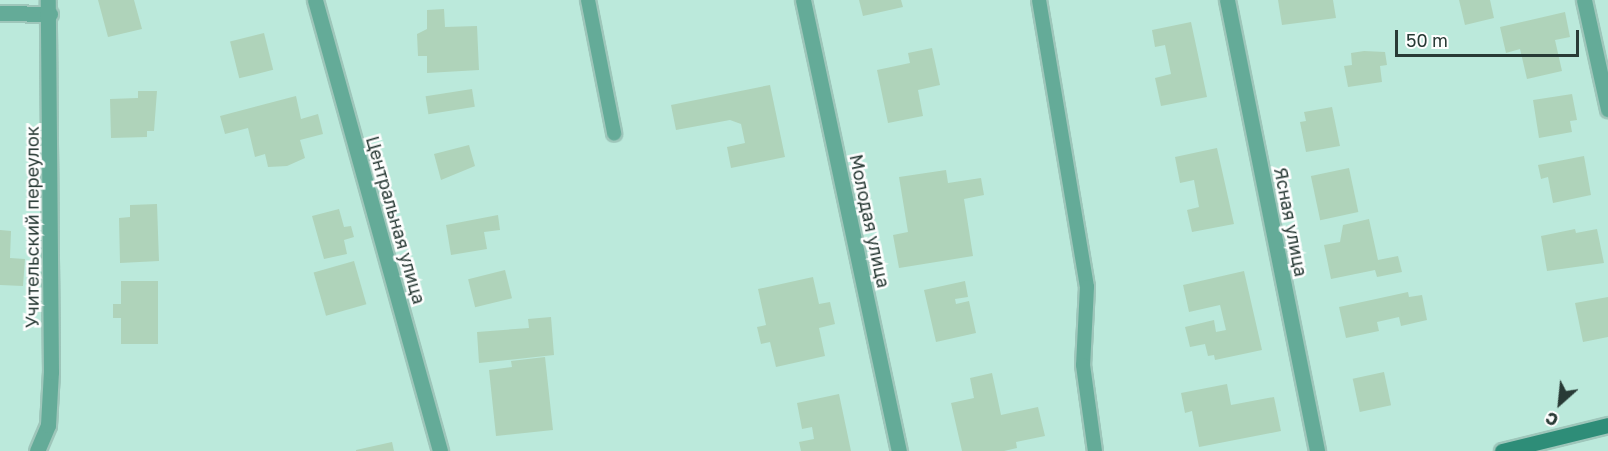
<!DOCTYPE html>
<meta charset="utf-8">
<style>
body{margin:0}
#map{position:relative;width:1608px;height:451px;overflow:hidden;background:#bbe9db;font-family:"Golos Text",sans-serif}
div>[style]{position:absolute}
.building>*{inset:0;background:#afd3ba;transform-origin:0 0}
.roads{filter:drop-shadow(2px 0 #9ec6ba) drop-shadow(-2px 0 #9ec6ba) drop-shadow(0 2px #9ec6ba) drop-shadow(0 -2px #9ec6ba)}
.lane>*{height:14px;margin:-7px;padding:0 7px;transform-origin:7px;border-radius:7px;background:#64ab98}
.street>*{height:15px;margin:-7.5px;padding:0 7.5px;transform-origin:7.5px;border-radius:7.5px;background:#64ab98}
.secondary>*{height:15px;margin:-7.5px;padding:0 7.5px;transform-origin:7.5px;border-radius:7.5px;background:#2e8d78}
span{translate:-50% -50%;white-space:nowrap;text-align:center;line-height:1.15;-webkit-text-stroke:5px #fefefe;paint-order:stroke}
.street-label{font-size:18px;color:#283a35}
.north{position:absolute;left:1530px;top:373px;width:60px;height:60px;-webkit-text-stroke:4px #fefefe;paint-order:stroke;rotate:207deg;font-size:16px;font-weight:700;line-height:24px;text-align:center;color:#283a35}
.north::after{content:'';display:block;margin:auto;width:21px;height:27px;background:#283a35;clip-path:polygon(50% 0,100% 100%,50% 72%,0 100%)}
.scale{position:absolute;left:1395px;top:30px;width:184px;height:27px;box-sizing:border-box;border:3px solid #283a35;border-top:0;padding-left:8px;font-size:18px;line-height:21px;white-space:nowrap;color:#283a35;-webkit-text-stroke:4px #fefefe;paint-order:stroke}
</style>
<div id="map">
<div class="building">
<i style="clip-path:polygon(98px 0,134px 0,142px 29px,108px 37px)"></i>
<i style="clip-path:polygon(859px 0,901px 0,903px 7px,863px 16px)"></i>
<i style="clip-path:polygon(1278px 0,1333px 0,1336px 18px,1282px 25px)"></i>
<i style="clip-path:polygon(1459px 0,1490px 0,1494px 18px,1465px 25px)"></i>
<i style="clip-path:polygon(444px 9px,445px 27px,477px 26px,479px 70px,427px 73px,427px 56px,418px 56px,417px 34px,427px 29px,427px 10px)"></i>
<i style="clip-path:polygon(1565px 12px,1570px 37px,1555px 40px,1562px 71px,1527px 79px,1520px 49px,1506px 53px,1500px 27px)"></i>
<i style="clip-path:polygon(1191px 22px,1207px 97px,1161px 106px,1155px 78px,1171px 74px,1165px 45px,1155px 47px,1152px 30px)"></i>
<i style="left:264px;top:33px;width:38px;height:35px;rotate:76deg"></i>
<i style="clip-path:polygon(932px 48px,940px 85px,918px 90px,923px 116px,888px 123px,877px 70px,910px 63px,908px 53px)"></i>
<i style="clip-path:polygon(1364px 51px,1385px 52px,1387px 65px,1380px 66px,1382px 82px,1348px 87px,1344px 66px,1352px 65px,1351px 53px)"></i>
<i style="clip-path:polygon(770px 85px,785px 157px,731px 168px,727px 147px,745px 143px,741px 124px,730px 120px,676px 130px,671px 105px)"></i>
<i style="left:472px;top:89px;width:18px;height:47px;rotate:81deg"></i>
<i style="clip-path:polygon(138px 91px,157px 91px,154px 131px,147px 131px,147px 137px,111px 138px,110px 99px,138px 98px)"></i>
<i style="clip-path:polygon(1572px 94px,1577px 120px,1570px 121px,1572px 132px,1539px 138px,1533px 100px)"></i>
<i style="clip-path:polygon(296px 96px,301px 119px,318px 114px,323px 134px,300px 140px,305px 158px,287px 166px,268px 167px,265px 154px,255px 157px,248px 128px,225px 134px,220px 116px)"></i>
<i style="clip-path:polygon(1332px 107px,1340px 146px,1306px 152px,1300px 122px,1306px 121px,1304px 112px)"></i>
<i style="clip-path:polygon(469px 145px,475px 166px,441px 180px,434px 154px)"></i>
<i style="clip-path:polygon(1217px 148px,1234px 224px,1192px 232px,1187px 210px,1199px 207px,1194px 180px,1180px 183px,1175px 157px)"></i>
<i style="clip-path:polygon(1584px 156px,1591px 195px,1553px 203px,1548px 177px,1541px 179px,1538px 165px)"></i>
<i style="left:1349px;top:168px;width:45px;height:39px;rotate:78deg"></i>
<i style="clip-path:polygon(946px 170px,948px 183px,981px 178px,984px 195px,964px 199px,973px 256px,899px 268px,893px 235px,908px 232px,899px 177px)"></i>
<i style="clip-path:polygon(157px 204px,159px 261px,120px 263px,119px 218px,130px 217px,130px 205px)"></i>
<i style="clip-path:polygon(339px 209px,344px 227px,351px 226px,354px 237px,344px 240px,347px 254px,324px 259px,312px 216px)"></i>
<i style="clip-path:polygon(498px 215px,500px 230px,484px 232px,487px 249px,451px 255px,446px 225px)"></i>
<i style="clip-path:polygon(1369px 219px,1378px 260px,1398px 256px,1402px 272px,1377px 277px,1375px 270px,1331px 279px,1324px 245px,1340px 242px,1343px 225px)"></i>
<i style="clip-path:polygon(1575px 229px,1576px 233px,1597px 229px,1604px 263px,1547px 271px,1541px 236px)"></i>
<i style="clip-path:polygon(0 230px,11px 231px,10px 258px,25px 259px,23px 286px,0 285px)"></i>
<i style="left:354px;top:261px;width:45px;height:42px;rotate:74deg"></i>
<i style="left:505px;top:270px;width:29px;height:38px;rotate:76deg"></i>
<i style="clip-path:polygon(1244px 271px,1262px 350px,1215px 360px,1214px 355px,1208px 356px,1205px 344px,1190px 347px,1185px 327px,1214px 320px,1216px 332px,1226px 330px,1220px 305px,1189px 312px,1183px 285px)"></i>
<i style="clip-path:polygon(813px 277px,819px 304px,830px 302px,835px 324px,819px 328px,825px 356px,776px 367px,770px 342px,761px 344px,757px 327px,766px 325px,758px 289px)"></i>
<i style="clip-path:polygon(121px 281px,158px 281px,158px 344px,121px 344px,121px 318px,113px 318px,113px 304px,121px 304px)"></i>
<i style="clip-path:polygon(965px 281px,968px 297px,955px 299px,956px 304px,969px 301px,976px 333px,936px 342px,924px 290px)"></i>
<i style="clip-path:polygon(1408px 292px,1409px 297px,1422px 295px,1427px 320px,1401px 326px,1399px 317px,1377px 322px,1379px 331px,1346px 338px,1339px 307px)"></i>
<i style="clip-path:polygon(1608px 297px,1608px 337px,1583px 342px,1575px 303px)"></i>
<i style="clip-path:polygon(551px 317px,554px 355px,479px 363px,477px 332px,529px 328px,528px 319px)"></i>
<i style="clip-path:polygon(545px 357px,553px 430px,496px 436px,489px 370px,512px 367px,511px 361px)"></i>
<i style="left:1384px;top:372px;width:34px;height:32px;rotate:78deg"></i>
<i style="clip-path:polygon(992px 373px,1001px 415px,1038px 407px,1045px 436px,1016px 442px,1017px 448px,1004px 451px,962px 451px,951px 403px,974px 398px,970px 378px)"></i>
<i style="clip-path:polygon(1227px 384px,1231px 405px,1274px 397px,1281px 431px,1199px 447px,1192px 411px,1185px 413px,1181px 393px)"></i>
<i style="clip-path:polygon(839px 394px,851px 451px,801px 451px,799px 442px,814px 439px,812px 427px,802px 429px,797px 403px)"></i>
<i style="clip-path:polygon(392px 442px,394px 451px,356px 451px,356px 450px)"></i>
</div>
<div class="roads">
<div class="lane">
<i style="left:588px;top:0;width:136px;rotate:78.9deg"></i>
<i style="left:1039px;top:0;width:291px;rotate:80.5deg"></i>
<i style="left:1087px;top:287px;width:78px;rotate:92.9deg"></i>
<i style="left:1083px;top:365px;width:87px;rotate:82.1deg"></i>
</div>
<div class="street">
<i style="left:315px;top:0;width:468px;rotate:74.5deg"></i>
<i style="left:803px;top:0;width:461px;rotate:78deg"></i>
<i style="left:1227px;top:0;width:460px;rotate:78.7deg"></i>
<i style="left:1584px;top:0;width:112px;rotate:77.6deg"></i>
<i style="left:0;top:13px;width:50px;rotate:1.1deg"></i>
<i style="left:37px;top:451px;width:28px;rotate:-67deg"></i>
<i style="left:48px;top:425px;width:53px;rotate:-86.8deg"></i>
<i style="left:51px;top:372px;width:372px;rotate:-90.5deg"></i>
</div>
<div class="secondary">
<i style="left:1502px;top:451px;width:109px;rotate:-13.8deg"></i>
</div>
</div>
<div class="street-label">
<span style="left:396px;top:220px;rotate:74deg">Центральная улица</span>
<span style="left:870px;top:221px;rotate:78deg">Молодая улица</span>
<span style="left:1291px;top:222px;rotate:79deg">Ясная улица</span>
<span style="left:32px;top:227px;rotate:-90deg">Учительский переулок</span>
</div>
<div class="north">С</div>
<div class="scale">50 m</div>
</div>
